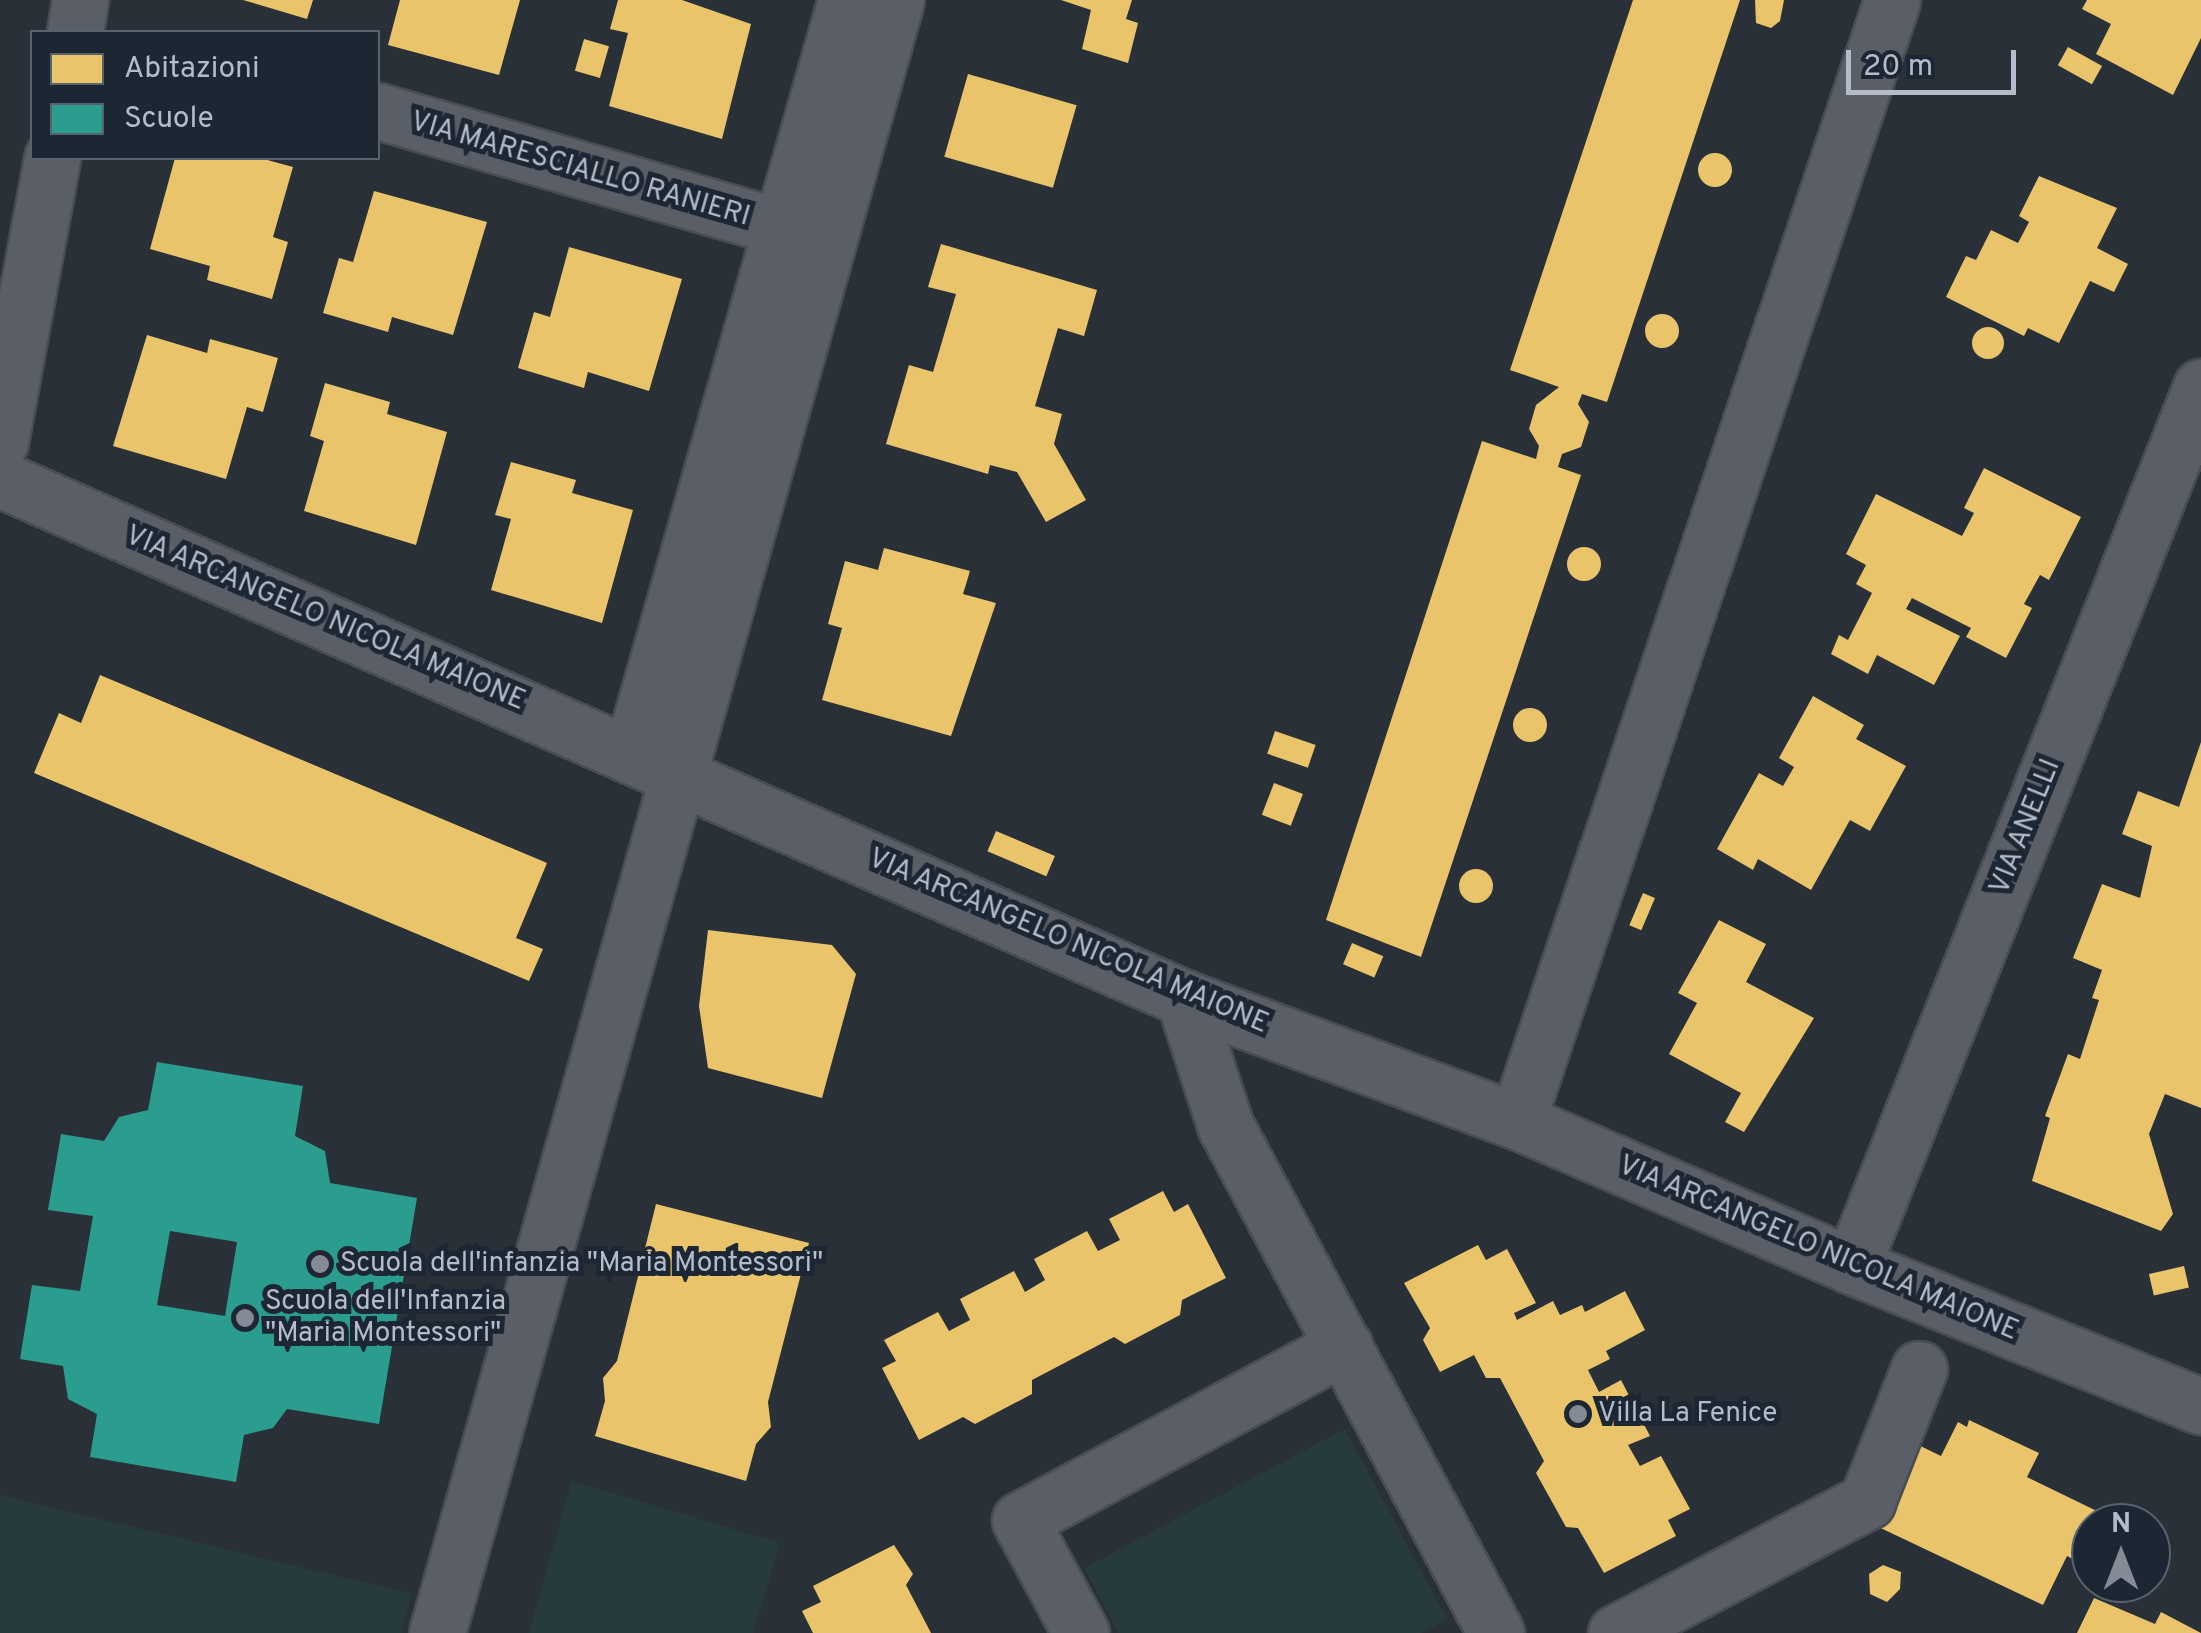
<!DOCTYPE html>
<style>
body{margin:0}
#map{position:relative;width:2201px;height:1633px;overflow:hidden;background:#2a3038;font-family:Overpass,sans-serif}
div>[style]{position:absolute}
.green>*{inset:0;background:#273a3e}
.homes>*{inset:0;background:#e9c46a;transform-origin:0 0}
.round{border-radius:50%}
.schools>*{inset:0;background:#2a9d8f}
.roads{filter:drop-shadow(2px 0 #484c53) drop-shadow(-2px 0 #484c53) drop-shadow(0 2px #484c53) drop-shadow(0 -2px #484c53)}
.minor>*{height:55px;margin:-27.5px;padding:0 27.5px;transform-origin:27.5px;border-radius:27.5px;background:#5a5e66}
.dots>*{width:28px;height:28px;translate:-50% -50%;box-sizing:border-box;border:5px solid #1d2633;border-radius:50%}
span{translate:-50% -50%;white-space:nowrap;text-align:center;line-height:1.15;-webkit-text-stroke:10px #1d2633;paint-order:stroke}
.street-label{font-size:28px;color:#b4bcc9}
.poi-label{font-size:28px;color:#b4bcc9}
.left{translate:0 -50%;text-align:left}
.legend{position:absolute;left:30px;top:30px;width:350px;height:130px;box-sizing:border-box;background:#1d2633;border:2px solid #59626f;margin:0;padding:12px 18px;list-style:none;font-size:30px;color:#b4bcc9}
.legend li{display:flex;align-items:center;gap:20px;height:50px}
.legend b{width:50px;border:2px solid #59626f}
.north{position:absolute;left:2071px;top:1503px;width:100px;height:100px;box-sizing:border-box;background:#1d2633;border:2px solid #59626f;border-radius:50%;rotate:0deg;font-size:28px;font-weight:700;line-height:40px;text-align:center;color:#b4bcc9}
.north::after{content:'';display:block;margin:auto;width:35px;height:45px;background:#848b96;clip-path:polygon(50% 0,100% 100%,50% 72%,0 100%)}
.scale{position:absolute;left:1846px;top:50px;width:170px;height:45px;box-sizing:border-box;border:5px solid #b4bcc9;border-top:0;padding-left:12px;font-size:30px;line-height:35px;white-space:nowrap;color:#b4bcc9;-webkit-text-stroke:8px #1d2633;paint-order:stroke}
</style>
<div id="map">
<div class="green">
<i style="clip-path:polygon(1345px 1429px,1447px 1619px,1421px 1633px,1119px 1633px,1084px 1568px)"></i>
<i style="clip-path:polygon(572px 1481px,780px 1543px,753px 1633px,529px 1633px)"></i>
<i style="clip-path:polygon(0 1495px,412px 1594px,401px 1633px,0 1633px)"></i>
</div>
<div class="homes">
<i style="clip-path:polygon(243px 0,313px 0,307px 19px)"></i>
<i style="clip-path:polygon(400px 0,520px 0,499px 75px,388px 45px)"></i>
<i style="clip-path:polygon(618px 0,682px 0,751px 24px,722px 139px,609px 106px,628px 33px,610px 29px)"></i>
<i style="clip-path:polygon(1061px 0,1132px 0,1126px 19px,1138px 23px,1128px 63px,1082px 49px,1091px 10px)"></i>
<i style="clip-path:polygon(1633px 0,1740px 0,1607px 402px,1582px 394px,1578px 404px,1589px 422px,1581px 447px,1562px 454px,1558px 467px,1581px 475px,1421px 957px,1326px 920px,1482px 441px,1536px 459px,1539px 446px,1529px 429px,1536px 405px,1559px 387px,1510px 370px)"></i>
<i style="clip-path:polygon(1755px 0,1784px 0,1780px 21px,1771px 28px,1756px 23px)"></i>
<i style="clip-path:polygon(2087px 0,2201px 0,2201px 38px,2173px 95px,2096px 54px,2111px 24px,2082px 9px)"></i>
<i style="left:584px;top:39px;width:26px;height:33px;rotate:16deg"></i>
<i style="left:2068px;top:47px;width:39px;height:21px;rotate:29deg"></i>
<i style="left:968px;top:74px;width:113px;height:86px;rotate:16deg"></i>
<i class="round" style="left:1698px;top:153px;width:34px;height:34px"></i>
<i style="clip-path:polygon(175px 158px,260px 158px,293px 167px,273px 237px,288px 242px,272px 299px,207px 280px,210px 266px,150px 249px)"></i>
<i style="clip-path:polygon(2039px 176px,2117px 208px,2097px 248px,2128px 264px,2114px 292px,2090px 281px,2059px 343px,2028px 328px,2024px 336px,1946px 297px,1966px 256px,1976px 260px,1991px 230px,2018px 243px,2029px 222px,2019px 216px)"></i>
<i style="clip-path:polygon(374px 191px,487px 222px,453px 335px,392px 317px,388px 332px,323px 313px,339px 258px,353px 262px)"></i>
<i style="clip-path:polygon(941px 244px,1097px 290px,1084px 336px,1058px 328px,1035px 406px,1062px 414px,1054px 444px,1086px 500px,1046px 522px,1017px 472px,990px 465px,988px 474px,886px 444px,909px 365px,933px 372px,956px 294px,928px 287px)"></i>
<i style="clip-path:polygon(569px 247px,682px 279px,649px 391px,588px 372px,584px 388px,518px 368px,534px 312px,550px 317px)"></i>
<i class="round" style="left:1645px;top:314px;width:34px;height:34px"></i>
<i class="round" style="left:1972px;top:327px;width:32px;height:32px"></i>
<i style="clip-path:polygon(147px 335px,207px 353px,210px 339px,278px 358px,263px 412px,247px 407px,226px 479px,113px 446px)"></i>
<i style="clip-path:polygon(325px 383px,390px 402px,387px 414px,447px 432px,416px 545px,304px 511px,324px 441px,310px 436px)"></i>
<i style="clip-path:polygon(511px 462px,576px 480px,572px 493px,633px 510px,602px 623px,491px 590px,511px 519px,495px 515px)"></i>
<i style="clip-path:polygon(1984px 468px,2081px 517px,2049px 580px,2040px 575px,2024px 604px,2032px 608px,2006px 658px,1966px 637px,1971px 628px,1912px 598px,1906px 609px,1960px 636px,1934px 685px,1877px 655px,1868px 674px,1831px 654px,1839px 635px,1848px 640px,1872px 593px,1856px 584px,1866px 565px,1846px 554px,1876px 494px,1962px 536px,1974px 513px,1964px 508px)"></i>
<i class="round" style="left:1567px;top:547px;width:34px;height:34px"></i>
<i style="clip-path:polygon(884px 548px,970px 571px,963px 594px,996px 603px,951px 736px,822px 700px,842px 628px,828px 624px,845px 561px,878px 570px)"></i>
<i style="clip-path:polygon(100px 675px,547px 863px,516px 938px,543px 949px,529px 981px,34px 773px,59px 713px,81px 723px)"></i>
<i style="clip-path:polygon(1813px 696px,1864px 725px,1856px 739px,1906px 766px,1870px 831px,1850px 820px,1811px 890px,1758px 859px,1753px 870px,1717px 849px,1759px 773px,1783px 786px,1794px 767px,1779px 758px)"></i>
<i class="round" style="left:1513px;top:708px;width:34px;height:34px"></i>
<i style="left:1275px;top:731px;width:43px;height:24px;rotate:19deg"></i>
<i style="clip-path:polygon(2201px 742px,2201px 1108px,2165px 1094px,2149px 1134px,2173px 1214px,2161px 1231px,2032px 1181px,2050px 1118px,2045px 1116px,2068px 1054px,2080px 1059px,2099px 1000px,2092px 998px,2102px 970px,2073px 958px,2102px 884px,2140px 898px,2152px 846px,2122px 834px,2138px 791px,2179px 807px)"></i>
<i style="left:1274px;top:783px;width:31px;height:34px;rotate:21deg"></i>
<i style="left:996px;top:831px;width:64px;height:22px;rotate:23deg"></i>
<i class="round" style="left:1459px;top:869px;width:34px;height:34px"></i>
<i style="left:1643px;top:893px;width:13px;height:35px;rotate:23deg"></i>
<i style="clip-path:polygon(1719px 920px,1766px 944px,1746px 982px,1814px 1018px,1744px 1132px,1725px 1122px,1741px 1093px,1669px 1054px,1697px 1003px,1678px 993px)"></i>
<i style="clip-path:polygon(708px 930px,832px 945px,856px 974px,822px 1098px,708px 1068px,699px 1006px)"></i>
<i style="left:1352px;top:943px;width:34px;height:23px;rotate:23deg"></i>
<i style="clip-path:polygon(1163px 1191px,1174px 1212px,1188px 1204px,1226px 1278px,1182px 1300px,1180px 1315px,1125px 1344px,1114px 1337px,1032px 1380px,1032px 1394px,975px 1424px,963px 1417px,919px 1440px,882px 1368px,896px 1361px,884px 1340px,938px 1312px,949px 1331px,970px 1320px,960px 1299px,1014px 1271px,1025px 1292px,1045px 1280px,1034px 1259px,1087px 1231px,1098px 1251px,1120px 1240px,1109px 1219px)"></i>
<i style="clip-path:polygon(656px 1204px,809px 1243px,768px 1402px,771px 1427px,756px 1444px,746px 1481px,595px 1436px,605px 1401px,603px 1378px,617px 1361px)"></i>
<i style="clip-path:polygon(1478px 1245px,1486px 1260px,1507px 1249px,1536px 1303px,1514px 1313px,1517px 1320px,1553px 1301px,1560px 1315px,1582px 1305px,1585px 1312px,1625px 1291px,1645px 1330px,1606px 1351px,1610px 1359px,1588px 1370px,1599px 1392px,1621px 1380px,1650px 1436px,1628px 1445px,1640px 1466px,1661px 1456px,1690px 1509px,1668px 1520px,1676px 1536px,1604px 1573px,1578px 1528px,1566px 1527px,1536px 1473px,1544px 1461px,1500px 1378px,1486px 1378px,1474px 1355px,1440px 1372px,1423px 1340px,1430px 1328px,1404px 1283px)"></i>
<i style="left:2184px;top:1266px;width:22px;height:36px;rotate:77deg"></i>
<i style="clip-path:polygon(1969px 1420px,2039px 1453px,2027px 1477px,2105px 1515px,2102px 1523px,2091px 1523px,2083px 1564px,2067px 1556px,2043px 1605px,1870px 1523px,1906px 1439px,1941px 1456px,1958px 1422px,1967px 1427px)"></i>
<i style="clip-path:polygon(894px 1545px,913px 1574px,906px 1585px,931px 1633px,813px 1633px,802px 1611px,821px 1602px,813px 1586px)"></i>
<i style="clip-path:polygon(1883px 1565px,1901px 1572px,1900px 1589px,1887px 1602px,1870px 1594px,1869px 1574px)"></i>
<i style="clip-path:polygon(2094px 1598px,2155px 1624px,2161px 1612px,2201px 1633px,2077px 1633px)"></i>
</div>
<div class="schools">
<i style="clip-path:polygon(evenodd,157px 1062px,303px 1086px,295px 1136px,325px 1151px,330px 1183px,417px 1198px,379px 1424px,287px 1409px,273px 1428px,244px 1435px,236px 1482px,90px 1457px,97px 1414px,68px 1399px,63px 1366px,20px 1359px,32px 1285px,80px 1291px,93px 1216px,48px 1210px,61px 1134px,104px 1141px,119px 1117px,148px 1110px,157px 1062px,170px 1231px,237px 1242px,225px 1316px,157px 1305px,170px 1231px)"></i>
</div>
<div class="roads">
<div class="minor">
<i style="left:75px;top:32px;width:32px;rotate:-81deg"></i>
<i style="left:378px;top:111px;width:422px;rotate:16.1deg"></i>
<i style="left:0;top:442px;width:289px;rotate:-79.6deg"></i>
<i style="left:0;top:479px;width:1293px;rotate:23.67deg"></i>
<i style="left:1184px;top:998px;width:355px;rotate:20.3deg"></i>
<i style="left:1517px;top:1121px;width:365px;rotate:23.4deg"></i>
<i style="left:1852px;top:1266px;width:376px;rotate:21.9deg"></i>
<i style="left:632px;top:752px;width:782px;rotate:-74.12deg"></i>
<i style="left:1184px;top:998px;width:133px;rotate:72.1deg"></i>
<i style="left:1225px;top:1125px;width:576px;rotate:61.92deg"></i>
<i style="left:1517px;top:1121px;width:1182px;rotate:-71.5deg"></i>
<i style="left:1852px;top:1266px;width:946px;rotate:-68.34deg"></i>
<i style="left:437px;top:1633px;width:1696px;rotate:-74.3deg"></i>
<i style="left:1081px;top:1633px;width:128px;rotate:-118.4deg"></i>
<i style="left:1020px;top:1520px;width:368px;rotate:-28.2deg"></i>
<i style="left:1616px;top:1633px;width:284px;rotate:-27.7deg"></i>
<i style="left:1867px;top:1501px;width:142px;rotate:-68.5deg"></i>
</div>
</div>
<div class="dots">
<i style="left:320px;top:1264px;background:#848b96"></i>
<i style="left:245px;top:1318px;background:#848b96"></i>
<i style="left:1578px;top:1414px;background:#848b96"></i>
</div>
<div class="street-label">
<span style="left:580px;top:170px;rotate:16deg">VIA MARESCIALLO RANIERI</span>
<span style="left:325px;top:619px;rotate:23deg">VIA ARCANGELO NICOLA MAIONE</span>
<span style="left:2026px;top:827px;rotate:-68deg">VIA ANELLI</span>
<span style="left:1068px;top:942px;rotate:23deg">VIA ARCANGELO NICOLA MAIONE</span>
<span style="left:1818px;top:1249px;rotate:23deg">VIA ARCANGELO NICOLA MAIONE</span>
</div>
<div class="poi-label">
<span class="left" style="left:340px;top:1264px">Scuola dell'infanzia "Maria Montessori"</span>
<span class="left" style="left:265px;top:1318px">Scuola dell'Infanzia<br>"Maria Montessori"</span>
<span class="left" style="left:1598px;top:1414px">Villa La Fenice</span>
</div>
<ul class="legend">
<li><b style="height:28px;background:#e9c46a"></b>Abitazioni</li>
<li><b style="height:28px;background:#2a9d8f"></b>Scuole</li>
</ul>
<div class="north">N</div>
<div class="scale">20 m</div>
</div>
